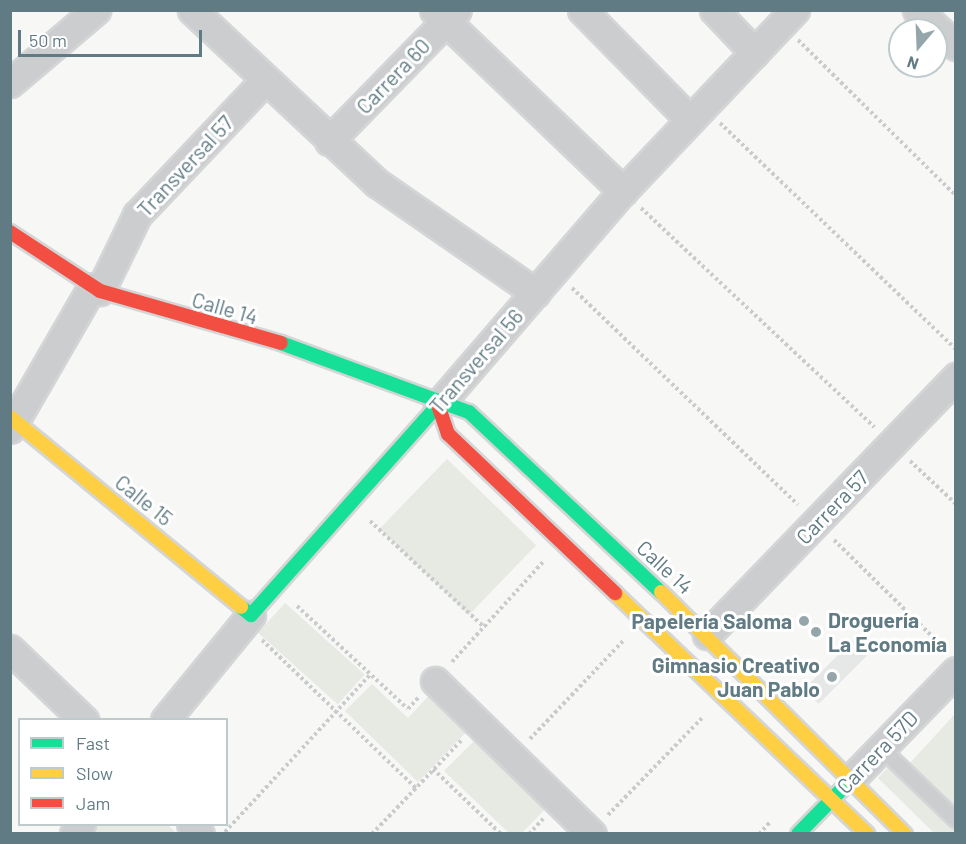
<!DOCTYPE html>
<meta charset="utf-8">
<style>
body{margin:0}
#map{position:relative;width:966px;height:844px;overflow:hidden;background:#f7f7f6;font-family:Barlow,sans-serif}
div>[style]{position:absolute}
.built>*{inset:0;background:#e6e8e8;transform-origin:0 0}
.green>*{inset:0;background:#e7e9e3;transform-origin:0 0}
.path>*{height:4px;margin-top:-2px;transform-origin:0;background:repeating-linear-gradient(90deg,#c9cbcc 0 3px,transparent 0 6px)}
.roads{filter:drop-shadow(2px 0 #d4d5d6) drop-shadow(-2px 0 #d4d5d6) drop-shadow(0 2px #d4d5d6) drop-shadow(0 -2px #d4d5d6)}
.lane>*{height:14px;margin:-7px;padding:0 7px;transform-origin:7px;border-radius:7px;background:#cbcdce}
.street>*{height:27px;margin:-13.5px;padding:0 13.5px;transform-origin:13.5px;border-radius:13.5px;background:#cbcdce}
.fast>*{height:14px;margin:-7px;padding:0 7px;transform-origin:7px;border-radius:7px;background:#16e098}
.slow>*{height:14px;margin:-7px;padding:0 7px;transform-origin:7px;border-radius:7px;background:#ffcf43}
.jam>*{height:14px;margin:-7px;padding:0 7px;transform-origin:7px;border-radius:7px;background:#f24e42}
.dots>*{width:16px;height:16px;translate:-50% -50%;box-sizing:border-box;border:3px solid #fff;border-radius:50%}
span{translate:-50% -50%;white-space:nowrap;text-align:center;line-height:1.15;-webkit-text-stroke:6px #fff;paint-order:stroke}
.street-label{font-size:21px;color:#607b83}
.poi-label{font-size:21px;color:#607b83;font-weight:700}
.left{translate:0 -50%;text-align:left}
.right{translate:-100% -50%;text-align:right}
.frame{position:absolute;inset:0;border:12px solid #607b83;pointer-events:none}
.legend{position:absolute;left:18px;top:718px;width:210px;height:108px;box-sizing:border-box;background:#fff;border:2px solid #bfcacd;margin:0;padding:8px 10px;list-style:none;font-size:18px;color:#607b83}
.legend li{display:flex;align-items:center;gap:12px;height:30px}
.legend b{width:30px;border:2px solid #bfcacd}
.north{position:absolute;left:888px;top:18px;width:60px;height:60px;box-sizing:border-box;background:#fff;border:2px solid #bfcacd;border-radius:50%;rotate:199deg;font-size:16px;font-weight:700;line-height:24px;text-align:center;color:#607b83}
.north::after{content:'';display:block;margin:auto;width:21px;height:27px;background:#95a6ab;clip-path:polygon(50% 0,100% 100%,50% 72%,0 100%)}
.scale{position:absolute;left:18px;top:30px;width:184px;height:27px;box-sizing:border-box;border:3px solid #607b83;border-top:0;padding-left:8px;font-size:18px;line-height:21px;white-space:nowrap;color:#607b83;-webkit-text-stroke:4px #fff;paint-order:stroke}
</style>
<div id="map">
<div class="built">
<i style="left:854px;top:639px;width:21px;height:71px;rotate:45deg"></i>
</div>
<div class="green">
<i style="left:447px;top:459px;width:124px;height:97px;rotate:44deg"></i>
<i style="left:285px;top:603px;width:107px;height:40px;rotate:42deg"></i>
<i style="clip-path:polygon(372px 684px,408px 718px,436px 688px,474px 724px,418px 782px,345px 711px)"></i>
<i style="clip-path:polygon(955px 714px,955px 806px,910px 763px)"></i>
<i style="clip-path:polygon(474px 741px,545px 809px,522px 833px,509px 833px,444px 771px)"></i>
<i style="clip-path:polygon(891px 764px,955px 828px,955px 833px,934px 833px,878px 778px)"></i>
<i style="clip-path:polygon(98px 824px,168px 825px,176px 833px,91px 834px)"></i>
</div>
<div class="path">
<i style="left:798px;top:40px;width:222px;rotate:44.6deg"></i>
<i style="left:720px;top:123px;width:327px;rotate:43.8deg"></i>
<i style="left:641px;top:208px;width:320px;rotate:43.2deg"></i>
<i style="left:572px;top:288px;width:313px;rotate:43.8deg"></i>
<i style="left:910px;top:461px;width:63px;rotate:43.1deg"></i>
<i style="left:370px;top:521px;width:156px;rotate:42.9deg"></i>
<i style="left:834px;top:540px;width:157px;rotate:44.5deg"></i>
<i style="left:297px;top:606px;width:151px;rotate:42.9deg"></i>
<i style="left:408px;top:709px;width:15px;rotate:-48deg"></i>
<i style="left:262px;top:640px;width:214px;rotate:43.9deg"></i>
<i style="left:452px;top:662px;width:137px;rotate:-47.7deg"></i>
<i style="left:530px;top:739px;width:137px;rotate:-46.5deg"></i>
<i style="left:433px;top:769px;width:94px;rotate:43.7deg"></i>
<i style="left:608px;top:815px;width:136px;rotate:-45.9deg"></i>
<i style="left:225px;top:832px;width:215px;rotate:-47.3deg"></i>
<i style="left:372px;top:834px;width:129px;rotate:-46.3deg"></i>
<i style="left:529px;top:834px;width:21px;rotate:-47deg"></i>
<i style="left:759px;top:834px;width:18px;rotate:-47deg"></i>
</div>
<div class="roads">
<div class="lane">
<i style="left:881px;top:748px;width:104px;rotate:43.8deg"></i>
</div>
<div class="street">
<i style="left:192px;top:10px;width:253px;rotate:43.1deg"></i>
<i style="left:377px;top:183px;width:193px;rotate:34.7deg"></i>
<i style="left:434px;top:10px;width:262px;rotate:43.8deg"></i>
<i style="left:582px;top:10px;width:154px;rotate:45.5deg"></i>
<i style="left:714px;top:10px;width:59px;rotate:46.4deg"></i>
<i style="left:917px;top:10px;width:53px;rotate:42.7deg"></i>
<i style="left:10px;top:83px;width:113px;rotate:-40.3deg"></i>
<i style="left:329px;top:141px;width:183px;rotate:-45.7deg"></i>
<i style="left:100px;top:291px;width:85px;rotate:-64deg"></i>
<i style="left:137px;top:215px;width:186px;rotate:-46.5deg"></i>
<i style="left:438px;top:405px;width:283px;rotate:-49.2deg"></i>
<i style="left:623px;top:191px;width:250px;rotate:-46.5deg"></i>
<i style="left:10px;top:429px;width:164px;rotate:-60deg"></i>
<i style="left:707px;top:635px;width:359px;rotate:-46deg"></i>
<i style="left:10px;top:649px;width:103px;rotate:43.8deg"></i>
<i style="left:435px;top:681px;width:219px;rotate:44.3deg"></i>
<i style="left:165px;top:720px;width:136px;rotate:-50.7deg"></i>
<i style="left:852px;top:778px;width:149px;rotate:-45.8deg"></i>
<i style="left:191px;top:824px;width:13px;rotate:48deg"></i>
<i style="left:74px;top:834px;width:12px;rotate:-55deg"></i>
</div>
<div class="fast">
<i style="left:281px;top:343px;width:200px;rotate:20.2deg"></i>
<i style="left:469px;top:412px;width:263px;rotate:43.2deg"></i>
<i style="left:241px;top:607px;width:13px;rotate:39deg"></i>
<i style="left:251px;top:615px;width:281px;rotate:-48.3deg"></i>
<i style="left:798px;top:834px;width:70px;rotate:-45.6deg"></i>
</div>
<div class="slow">
<i style="left:10px;top:417px;width:299px;rotate:39.4deg"></i>
<i style="left:661px;top:592px;width:344px;rotate:44.8deg"></i>
<i style="left:615px;top:593px;width:349px;rotate:43.7deg"></i>
</div>
<div class="jam">
<i style="left:10px;top:232px;width:108px;rotate:33.2deg"></i>
<i style="left:100px;top:291px;width:188px;rotate:16deg"></i>
<i style="left:438px;top:405px;width:31px;rotate:71deg"></i>
<i style="left:448px;top:434px;width:231px;rotate:43.6deg"></i>
</div>
</div>
<div class="dots">
<i style="left:804px;top:621px;background:#95a6ab"></i>
<i style="left:816px;top:632px;background:#95a6ab"></i>
<i style="left:832px;top:677px;background:#95a6ab"></i>
</div>
<div class="street-label">
<span style="left:393px;top:76px;rotate:-46deg">Carrera 60</span>
<span style="left:185px;top:166px;rotate:-47deg">Transversal 57</span>
<span style="left:225px;top:308px;rotate:16deg">Calle 14</span>
<span style="left:476px;top:361px;rotate:-49deg">Transversal 56</span>
<span style="left:144px;top:500px;rotate:39deg">Calle 15</span>
<span style="left:832px;top:507px;rotate:-46deg">Carrera 57</span>
<span style="left:665px;top:567px;rotate:43deg">Calle 14</span>
<span style="left:877px;top:752px;rotate:-46deg">Carrera 57D</span>
</div>
<div class="poi-label">
<span class="left" style="left:828px;top:632px">Droguería<br>La Economía</span>
<span class="right" style="left:792px;top:621px">Papelería Saloma</span>
<span class="right" style="left:820px;top:677px">Gimnasio Creativo<br>Juan Pablo</span>
</div>
<div class="frame"></div>
<ul class="legend">
<li><b style="height:8px;background:#16e098"></b>Fast</li>
<li><b style="height:8px;background:#ffcf43"></b>Slow</li>
<li><b style="height:8px;background:#f24e42"></b>Jam</li>
</ul>
<div class="north">N</div>
<div class="scale">50 m</div>
</div>
